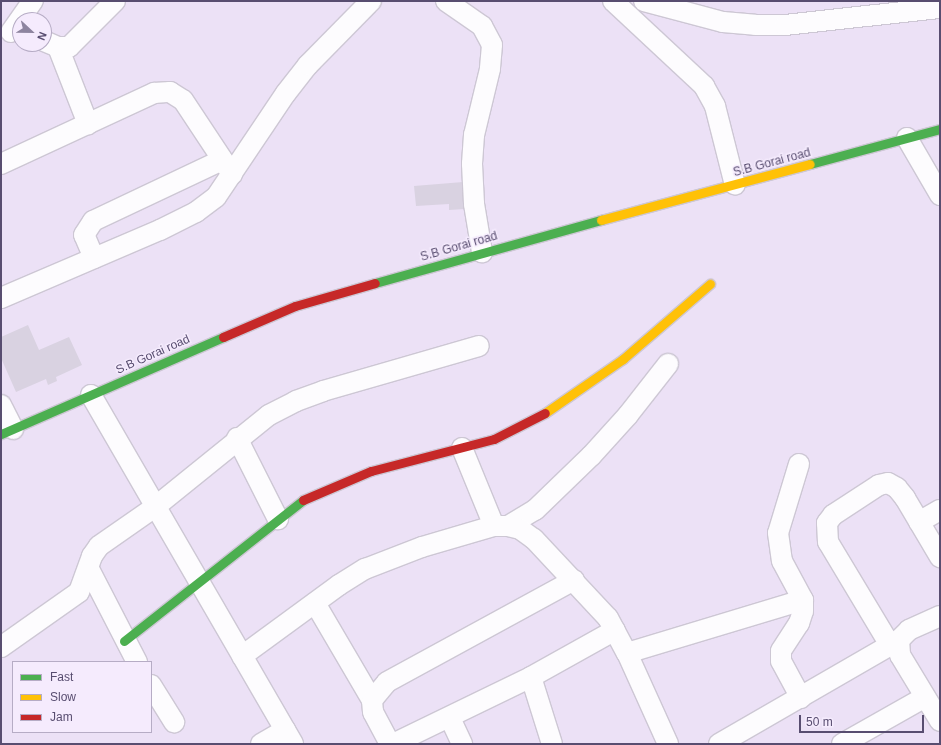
<!DOCTYPE html>
<style>
body{margin:0}
#map{position:relative;width:941px;height:745px;overflow:hidden;background:#f0eaf5;font-family:Arial,sans-serif}
div>[style]{position:absolute}
.residential>*{inset:0;background:#ece1f6}
.building>*{inset:0;background:#d9d2e1}
.roads{filter:drop-shadow(1px 0 #cdc7d4) drop-shadow(-1px 0 #cdc7d4) drop-shadow(0 1px #cdc7d4) drop-shadow(0 -1px #cdc7d4)}
.street>*{height:20px;margin:-10px;padding:0 10px;transform-origin:10px;border-radius:10px;background:#fdfcfe}
.fast>*{height:9px;margin:-4.5px;padding:0 4.5px;transform-origin:4.5px;border-radius:4.5px;background:#4caf50}
.slow>*{height:9px;margin:-4.5px;padding:0 4.5px;transform-origin:4.5px;border-radius:4.5px;background:#ffc107}
.jam>*{height:9px;margin:-4.5px;padding:0 4.5px;transform-origin:4.5px;border-radius:4.5px;background:#c62828}
span{translate:-50% -50%;white-space:nowrap;text-align:center;line-height:1.15;-webkit-text-stroke:3px #f5ebfd;paint-order:stroke}
.street-label{font-size:12px;color:#584d70}
.frame{position:absolute;inset:0;border:2px solid #584d70;pointer-events:none}
.legend{position:absolute;left:12px;top:661px;width:140px;height:72px;box-sizing:border-box;background:#f5ebfd;border:1px solid #b6acc5;margin:0;padding:5px 7px;list-style:none;font-size:12px;color:#584d70}
.legend li{display:flex;align-items:center;gap:8px;height:20px}
.legend b{width:20px;border:1px solid #b6acc5}
.north{position:absolute;left:12px;top:12px;width:40px;height:40px;box-sizing:border-box;background:#f5ebfd;border:1px solid #b6acc5;border-radius:50%;rotate:112deg;font-size:11px;font-weight:700;line-height:16px;text-align:center;color:#584d70}
.north::after{content:'';display:block;margin:auto;width:14px;height:18px;background:#8d849f;clip-path:polygon(50% 0,100% 100%,50% 72%,0 100%)}
.scale{position:absolute;left:799px;top:715px;width:125px;height:18px;box-sizing:border-box;border:2px solid #584d70;border-top:0;padding-left:5px;font-size:12px;line-height:14px;white-space:nowrap;color:#584d70;-webkit-text-stroke:3px #f5ebfd;paint-order:stroke}
</style>
<div id="map">
<div class="residential">
<i style="clip-path:polygon(evenodd,1px 1px,940px 1px,940px 744px,1px 744px,1px 1px,20px 20px,44px 20px,44px 44px,20px 44px,20px 20px,1px 1px,13px 662px,151px 662px,151px 732px,13px 732px,13px 662px)"></i>
</div>
<div class="building">
<i style="clip-path:polygon(463px 182px,465px 209px,449px 210px,449px 204px,416px 206px,414px 186px)"></i>
<i style="clip-path:polygon(28px 325px,39px 350px,69px 337px,82px 365px,56px 377px,57px 381px,48px 385px,46px 379px,16px 392px,1px 358px,1px 337px)"></i>
</div>
<div class="roads">
<div class="street">
<i style="left:446px;top:1px;width:44px;rotate:34.8deg"></i>
<i style="left:482px;top:26px;width:21px;rotate:62deg"></i>
<i style="left:492px;top:45px;width:24px;rotate:95deg"></i>
<i style="left:490px;top:69px;width:68px;rotate:103.6deg"></i>
<i style="left:474px;top:135px;width:29px;rotate:94deg"></i>
<i style="left:472px;top:164px;width:40px;rotate:87.1deg"></i>
<i style="left:474px;top:204px;width:49px;rotate:80.5deg"></i>
<i style="left:613px;top:1px;width:125px;rotate:43deg"></i>
<i style="left:704px;top:86px;width:23px;rotate:61deg"></i>
<i style="left:715px;top:106px;width:81px;rotate:75.8deg"></i>
<i style="left:644px;top:1px;width:82px;rotate:14.9deg"></i>
<i style="left:723px;top:22px;width:32px;rotate:5deg"></i>
<i style="left:755px;top:25px;width:30px"></i>
<i style="left:785px;top:25px;width:156px;rotate:-6.3deg"></i>
<i style="left:11px;top:32px;width:38px;rotate:-55deg"></i>
<i style="left:44px;top:41px;width:15px;rotate:23deg"></i>
<i style="left:58px;top:47px;width:11px"></i>
<i style="left:69px;top:47px;width:65px;rotate:-45deg"></i>
<i style="left:58px;top:47px;width:83px;rotate:68.7deg"></i>
<i style="left:907px;top:138px;width:66px;rotate:59.9deg"></i>
<i style="left:1px;top:164px;width:169px;rotate:-24.9deg"></i>
<i style="left:154px;top:93px;width:16px;rotate:-4deg"></i>
<i style="left:170px;top:92px;width:15px;rotate:32deg"></i>
<i style="left:183px;top:100px;width:89px;rotate:56.5deg"></i>
<i style="left:94px;top:258px;width:25px;rotate:-113deg"></i>
<i style="left:84px;top:235px;width:17px;rotate:-57deg"></i>
<i style="left:93px;top:221px;width:143px;rotate:-25.3deg"></i>
<i style="left:1px;top:298px;width:173px;rotate:-23.2deg"></i>
<i style="left:160px;top:230px;width:40px;rotate:-26.6deg"></i>
<i style="left:196px;top:212px;width:25px;rotate:-37deg"></i>
<i style="left:216px;top:197px;width:125px;rotate:-56.1deg"></i>
<i style="left:286px;top:93px;width:36px;rotate:-52deg"></i>
<i style="left:308px;top:65px;width:90px;rotate:-45.5deg"></i>
<i style="left:91px;top:395px;width:403px;rotate:59.9deg"></i>
<i style="left:1px;top:405px;width:27px;rotate:63deg"></i>
<i style="left:237px;top:438px;width:91px;rotate:63.2deg"></i>
<i style="left:462px;top:448px;width:84px;rotate:67.7deg"></i>
<i style="left:799px;top:464px;width:72px;rotate:106.9deg"></i>
<i style="left:778px;top:533px;width:28px;rotate:82deg"></i>
<i style="left:782px;top:561px;width:44px;rotate:61.7deg"></i>
<i style="left:803px;top:600px;width:11px;rotate:90deg"></i>
<i style="left:803px;top:611px;width:13px;rotate:108deg"></i>
<i style="left:799px;top:623px;width:33px;rotate:123deg"></i>
<i style="left:781px;top:651px;width:10px;rotate:90deg"></i>
<i style="left:781px;top:661px;width:42px;rotate:61.6deg"></i>
<i style="left:919px;top:522px;width:24px;rotate:-30deg"></i>
<i style="left:508px;top:526px;width:31px;rotate:-31deg"></i>
<i style="left:535px;top:510px;width:78px;rotate:-44deg"></i>
<i style="left:591px;top:456px;width:55px;rotate:-47.9deg"></i>
<i style="left:628px;top:415px;width:65px;rotate:-51.9deg"></i>
<i style="left:89px;top:569px;width:105px;rotate:62.7deg"></i>
<i style="left:315px;top:603px;width:113px;rotate:59.6deg"></i>
<i style="left:940px;top:616px;width:34px;rotate:156deg"></i>
<i style="left:909px;top:630px;width:14px;rotate:135deg"></i>
<i style="left:899px;top:640px;width:15px;rotate:86deg"></i>
<i style="left:900px;top:655px;width:77px;rotate:58.8deg"></i>
<i style="left:890px;top:645px;width:120px;rotate:-121deg"></i>
<i style="left:828px;top:542px;width:19px;rotate:-93deg"></i>
<i style="left:827px;top:523px;width:10px;rotate:-53deg"></i>
<i style="left:833px;top:515px;width:55px;rotate:-33.1deg"></i>
<i style="left:879px;top:485px;width:9px;rotate:-13deg"></i>
<i style="left:888px;top:483px;width:10px;rotate:29deg"></i>
<i style="left:897px;top:488px;width:13px;rotate:51deg"></i>
<i style="left:905px;top:498px;width:69px;rotate:59.3deg"></i>
<i style="left:1px;top:647px;width:95px;rotate:-35.2deg"></i>
<i style="left:79px;top:592px;width:38px;rotate:-70deg"></i>
<i style="left:92px;top:556px;width:12px;rotate:-55deg"></i>
<i style="left:99px;top:546px;width:68px;rotate:-34.9deg"></i>
<i style="left:155px;top:507px;width:146px;rotate:-38.9deg"></i>
<i style="left:269px;top:415px;width:30px;rotate:-27deg"></i>
<i style="left:296px;top:401px;width:29px;rotate:-20deg"></i>
<i style="left:323px;top:391px;width:162px;rotate:-16.1deg"></i>
<i style="left:627px;top:653px;width:184px;rotate:-16.8deg"></i>
<i style="left:242px;top:656px;width:120px;rotate:-36.2deg"></i>
<i style="left:339px;top:585px;width:31px;rotate:-32deg"></i>
<i style="left:365px;top:569px;width:61px;rotate:-21.1deg"></i>
<i style="left:422px;top:547px;width:75px;rotate:-16.3deg"></i>
<i style="left:494px;top:526px;width:14px"></i>
<i style="left:508px;top:526px;width:12px;rotate:14deg"></i>
<i style="left:520px;top:529px;width:17px;rotate:36deg"></i>
<i style="left:534px;top:539px;width:108px;rotate:46.9deg"></i>
<i style="left:608px;top:618px;width:40px;rotate:62deg"></i>
<i style="left:627px;top:653px;width:100px;rotate:65.7deg"></i>
<i style="left:531px;top:677px;width:70px;rotate:72.6deg"></i>
<i style="left:151px;top:685px;width:44px;rotate:58.1deg"></i>
<i style="left:450px;top:718px;width:29px;rotate:65deg"></i>
<i style="left:261px;top:744px;width:28px;rotate:-30deg"></i>
<i style="left:390px;top:744px;width:36px;rotate:-118deg"></i>
<i style="left:373px;top:712px;width:12px;rotate:-95deg"></i>
<i style="left:372px;top:700px;width:23px;rotate:-50deg"></i>
<i style="left:387px;top:682px;width:213px;rotate:-28.6deg"></i>
<i style="left:393px;top:744px;width:153px;rotate:-25.9deg"></i>
<i style="left:531px;top:677px;width:96px;rotate:-29.2deg"></i>
<i style="left:719px;top:744px;width:208px;rotate:-30deg"></i>
<i style="left:842px;top:744px;width:95px;rotate:-29.5deg"></i>
</div>
<div class="fast">
<i style="left:810px;top:164px;width:135px;rotate:-15.1deg"></i>
<i style="left:375px;top:283px;width:235px;rotate:-15.6deg"></i>
<i style="left:1px;top:434px;width:242px;rotate:-23.6deg"></i>
<i style="left:124px;top:641px;width:228px;rotate:-38.2deg"></i>
</div>
<div class="slow">
<i style="left:601px;top:220px;width:216px;rotate:-15deg"></i>
<i style="left:545px;top:413px;width:95px;rotate:-34.7deg"></i>
<i style="left:623px;top:359px;width:115px;rotate:-40.8deg"></i>
</div>
<div class="jam">
<i style="left:223px;top:337px;width:78px;rotate:-23.3deg"></i>
<i style="left:295px;top:306px;width:83px;rotate:-16deg"></i>
<i style="left:303px;top:500px;width:74px;rotate:-23.1deg"></i>
<i style="left:371px;top:471px;width:127px;rotate:-14.6deg"></i>
<i style="left:494px;top:439px;width:57px;rotate:-27deg"></i>
</div>
</div>
<div class="street-label">
<span style="left:772px;top:163px;rotate:-15deg">S.B Gorai road</span>
<span style="left:459px;top:247px;rotate:-16deg">S.B Gorai road</span>
<span style="left:153px;top:355px;rotate:-24deg">S.B Gorai road</span>
</div>
<div class="frame"></div>
<ul class="legend">
<li><b style="height:5px;background:#4caf50"></b>Fast</li>
<li><b style="height:5px;background:#ffc107"></b>Slow</li>
<li><b style="height:5px;background:#c62828"></b>Jam</li>
</ul>
<div class="north">N</div>
<div class="scale">50 m</div>
</div>
